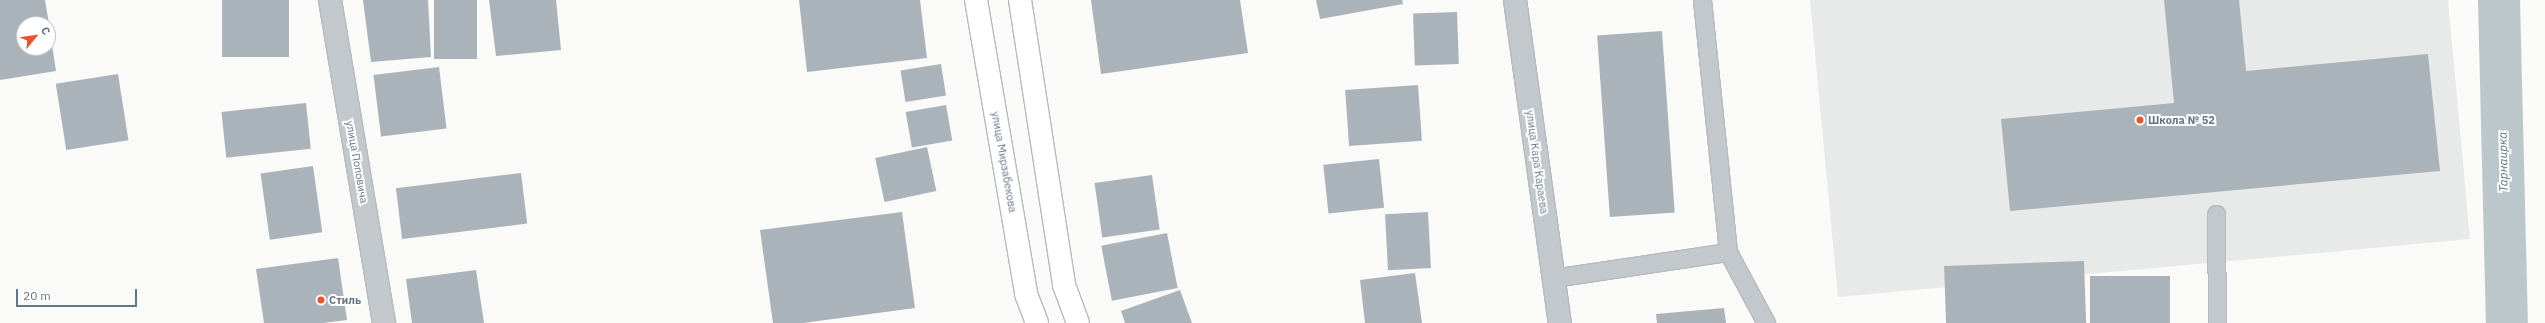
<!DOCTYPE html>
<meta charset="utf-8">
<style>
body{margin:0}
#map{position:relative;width:2545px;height:323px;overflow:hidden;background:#fafaf8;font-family:"IBM Plex Sans",sans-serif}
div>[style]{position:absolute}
.built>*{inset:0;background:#e8e9e9}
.canal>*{height:42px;margin:-21px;padding:0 21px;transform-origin:21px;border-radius:21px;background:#bbc7cb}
.building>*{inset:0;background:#aab3b9;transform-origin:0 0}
.roads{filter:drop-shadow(1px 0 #b5babe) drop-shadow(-1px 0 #b5babe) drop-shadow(0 1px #b5babe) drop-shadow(0 -1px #b5babe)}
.service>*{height:17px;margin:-8.5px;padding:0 8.5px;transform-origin:8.5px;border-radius:8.5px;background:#c3c8cc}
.minor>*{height:22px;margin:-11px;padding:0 11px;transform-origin:11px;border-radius:11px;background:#c3c8cc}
.primary>*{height:22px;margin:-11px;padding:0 11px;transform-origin:11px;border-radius:11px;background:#fff}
.dots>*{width:11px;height:11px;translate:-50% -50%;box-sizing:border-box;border:2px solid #fff;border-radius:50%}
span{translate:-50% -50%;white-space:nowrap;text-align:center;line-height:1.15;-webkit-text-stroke:4px #fff;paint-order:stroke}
.poi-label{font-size:11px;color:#657683;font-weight:700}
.left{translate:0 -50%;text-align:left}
.street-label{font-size:11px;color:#657683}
.water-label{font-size:12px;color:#60757c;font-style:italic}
.north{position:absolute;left:16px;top:16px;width:40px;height:40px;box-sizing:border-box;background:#fff;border:1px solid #c1c8cd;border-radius:50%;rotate:61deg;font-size:11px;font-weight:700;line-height:16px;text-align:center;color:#657683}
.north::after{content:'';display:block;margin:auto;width:14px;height:18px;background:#e4572e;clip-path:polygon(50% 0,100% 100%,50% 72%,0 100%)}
.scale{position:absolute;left:16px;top:289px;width:121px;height:18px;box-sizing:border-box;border:2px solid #657683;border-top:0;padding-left:5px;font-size:12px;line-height:14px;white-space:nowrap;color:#657683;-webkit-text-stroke:3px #fff;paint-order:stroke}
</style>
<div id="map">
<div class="built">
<i style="clip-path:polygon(1810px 0,2448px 0,2470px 239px,1838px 297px)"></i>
</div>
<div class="canal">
<i style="left:2499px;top:0;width:323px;rotate:88.6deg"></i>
</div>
<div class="building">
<i style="clip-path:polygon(0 0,45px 0,49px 24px,24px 24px,24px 48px,48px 48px,49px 25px,56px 71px,0 80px)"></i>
<i style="left:222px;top:0;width:67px;height:57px"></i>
<i style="clip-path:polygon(363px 0,428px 0,431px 57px,371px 62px)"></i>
<i style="left:434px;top:0;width:43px;height:59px"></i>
<i style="clip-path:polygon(489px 0,556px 0,561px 50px,496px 56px)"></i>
<i style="clip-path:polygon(799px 0,920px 0,927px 58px,807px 72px)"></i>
<i style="clip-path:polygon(1091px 0,1240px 0,1248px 53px,1101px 74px)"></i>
<i style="clip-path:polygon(1316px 0,1402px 0,1403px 4px,1320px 19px)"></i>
<i style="clip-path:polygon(2164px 0,2239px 0,2246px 71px,2428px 54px,2440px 171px,2010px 211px,2001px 119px,2174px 103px)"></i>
<i style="left:1457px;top:12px;width:52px;height:44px;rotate:88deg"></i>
<i style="left:1662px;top:31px;width:182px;height:65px;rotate:86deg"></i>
<i style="left:941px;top:64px;width:32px;height:41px;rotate:81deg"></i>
<i style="left:439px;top:67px;width:62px;height:66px;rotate:83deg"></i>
<i style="left:118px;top:74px;width:67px;height:63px;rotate:81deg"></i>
<i style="left:1418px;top:85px;width:56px;height:73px;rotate:86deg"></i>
<i style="left:306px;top:103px;width:46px;height:85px;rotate:84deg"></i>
<i style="left:946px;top:105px;width:36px;height:41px;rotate:80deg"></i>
<i style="left:927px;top:147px;width:45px;height:53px;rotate:78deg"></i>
<i style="left:1379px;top:159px;width:49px;height:56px;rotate:84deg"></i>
<i style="left:313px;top:166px;width:67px;height:53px;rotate:82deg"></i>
<i style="left:521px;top:173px;width:51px;height:126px;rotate:83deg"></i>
<i style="left:1152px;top:175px;width:55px;height:58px;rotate:82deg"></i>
<i style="clip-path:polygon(902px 212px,915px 308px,803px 323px,773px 323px,760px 230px)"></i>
<i style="left:1428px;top:212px;width:56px;height:43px;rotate:87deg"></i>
<i style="left:1167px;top:233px;width:56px;height:67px;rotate:79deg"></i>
<i style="clip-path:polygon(338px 258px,347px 320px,323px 323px,264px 323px,256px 269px)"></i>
<i style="left:2084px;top:261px;width:62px;height:140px;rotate:88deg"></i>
<i style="clip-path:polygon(476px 270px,484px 323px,412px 323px,406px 279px)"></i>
<i style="clip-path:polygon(1415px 273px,1422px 323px,1365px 323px,1360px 280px)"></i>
<i style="left:2090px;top:276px;width:80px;height:47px"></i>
<i style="clip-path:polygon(1180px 290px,1192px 323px,1125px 323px,1121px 311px)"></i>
<i style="clip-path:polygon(1724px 308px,1726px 323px,1657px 323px,1656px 314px)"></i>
</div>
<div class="roads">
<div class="service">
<i style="left:1702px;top:0;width:253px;rotate:84.1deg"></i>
<i style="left:2216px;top:214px;width:109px;rotate:89.5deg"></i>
<i style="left:1553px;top:278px;width:177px;rotate:-8.5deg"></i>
<i style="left:1728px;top:252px;width:81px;rotate:61.8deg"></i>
</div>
<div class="minor">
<i style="left:330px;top:0;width:327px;rotate:80.5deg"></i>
<i style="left:1515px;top:0;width:326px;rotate:82.1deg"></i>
</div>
<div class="primary">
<i style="left:976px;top:0;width:298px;rotate:80.3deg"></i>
<i style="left:1026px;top:294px;width:31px;rotate:69deg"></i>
<i style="left:1020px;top:0;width:288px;rotate:81.2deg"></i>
<i style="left:1064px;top:285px;width:40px;rotate:69.8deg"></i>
</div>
</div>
<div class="dots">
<i style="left:2140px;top:120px;background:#e4572e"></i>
<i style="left:321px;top:300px;background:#e4572e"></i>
</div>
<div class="poi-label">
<span class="left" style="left:2148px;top:120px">Школа № 52</span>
<span class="left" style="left:329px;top:300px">Стиль</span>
</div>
<div class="street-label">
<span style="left:357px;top:162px;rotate:80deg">улица Поповича</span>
<span style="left:1004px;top:162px;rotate:80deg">улица Мирзабекова</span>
<span style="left:1537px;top:162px;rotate:82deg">улица Кара Караева</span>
</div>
<div class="water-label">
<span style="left:2503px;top:162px;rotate:-91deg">Тарнаирка</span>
</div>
<div class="north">С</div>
<div class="scale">20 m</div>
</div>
